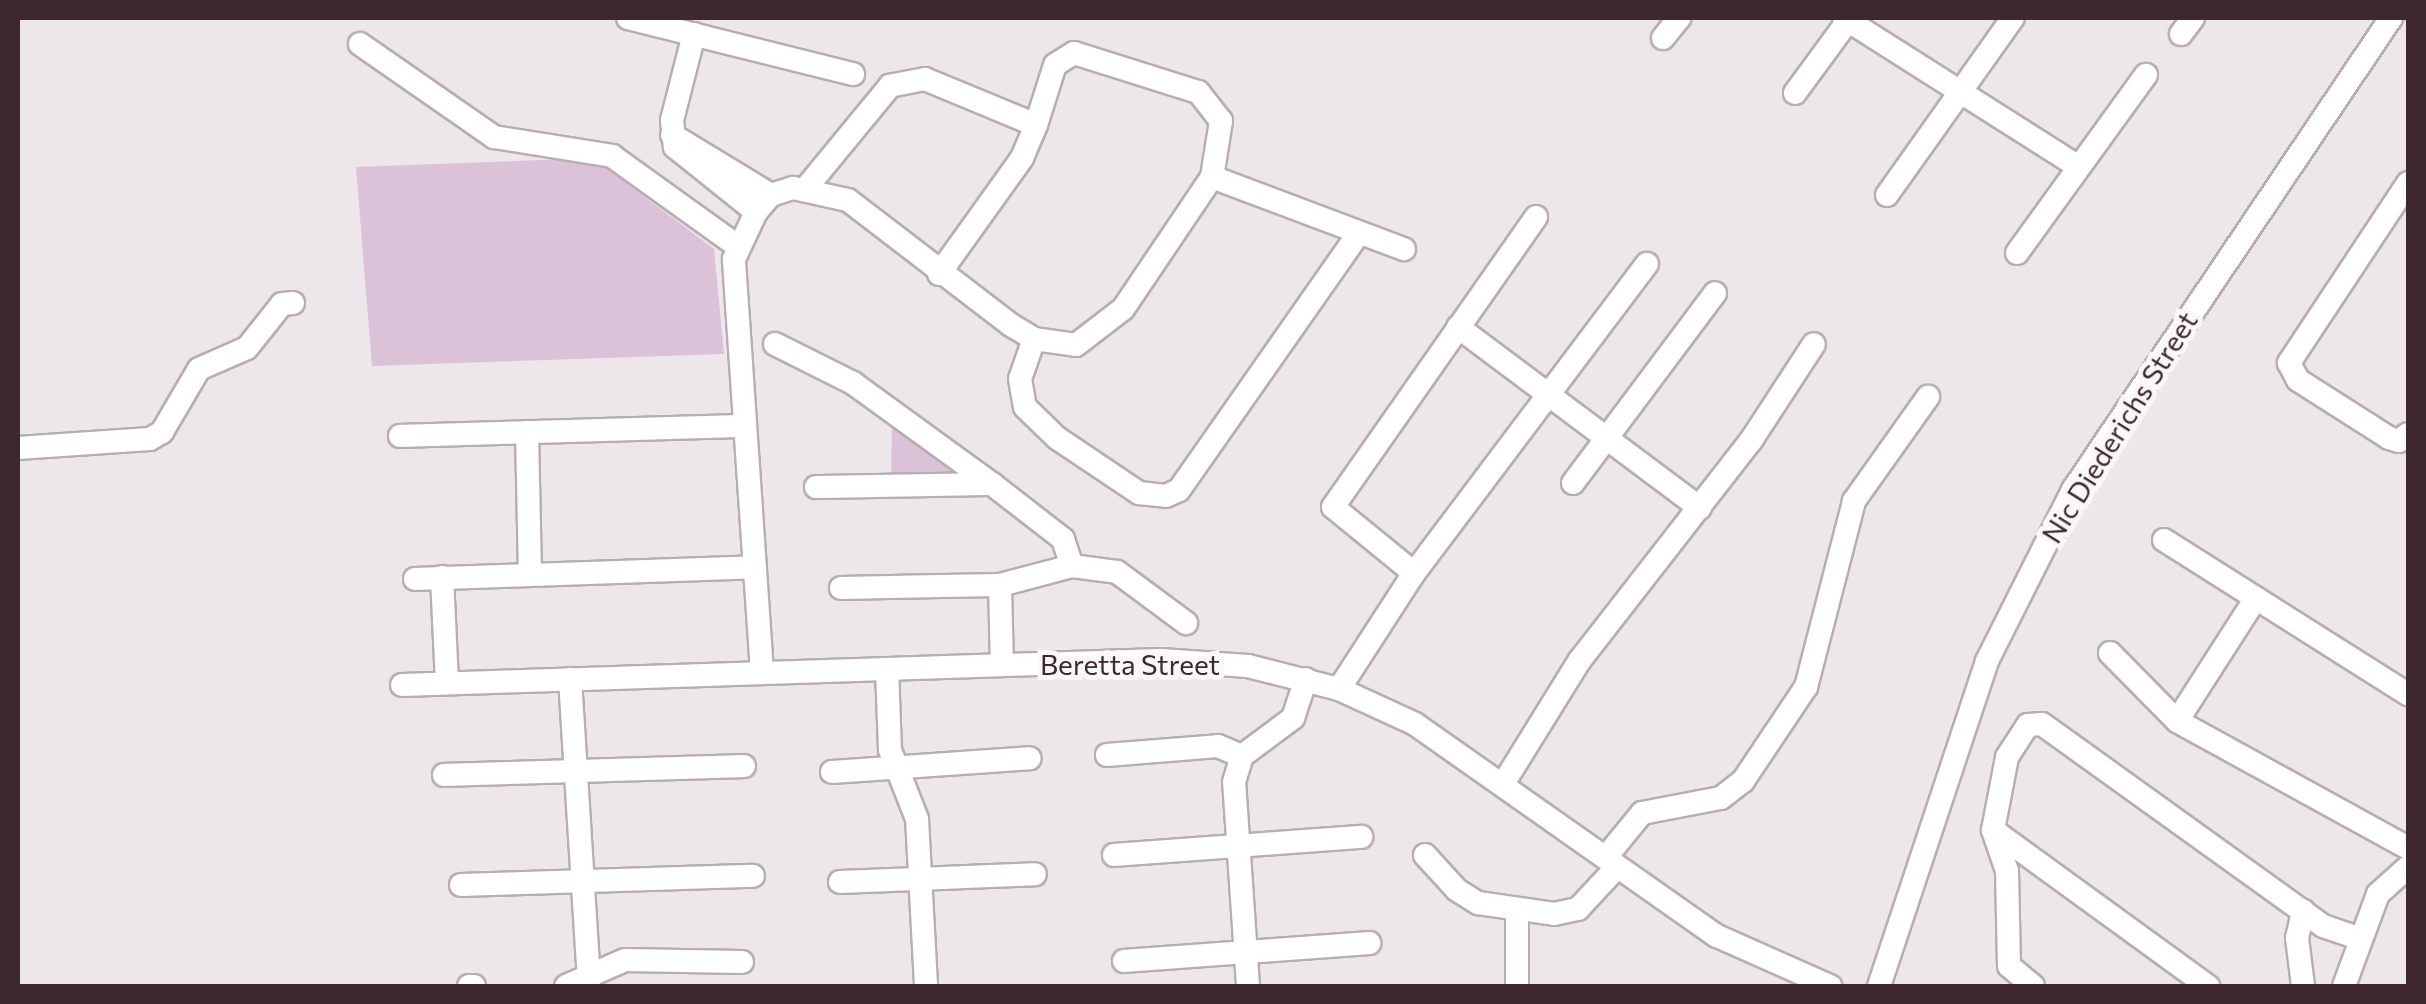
<!DOCTYPE html>
<style>
body{margin:0}
#map{position:relative;width:2426px;height:1004px;overflow:hidden;background:#ede6ea;font-family:Commissioner,sans-serif}
div>[style]{position:absolute}
.green>*{inset:0;background:#dcc2d9}
.roads{filter:drop-shadow(2px 0 #b8adb2) drop-shadow(-2px 0 #b8adb2) drop-shadow(0 2px #b8adb2) drop-shadow(0 -2px #b8adb2)}
.minor>*{height:22px;margin:-11px;padding:0 11px;transform-origin:11px;border-radius:11px;background:#fff}
span{translate:-50% -50%;white-space:nowrap;text-align:center;line-height:1.15;-webkit-text-stroke:10px #faf7f9;paint-order:stroke}
.street-label{font-size:28px;color:#3e2730}
.frame{position:absolute;inset:0;border:20px solid #3e2730;pointer-events:none}
</style>
<div id="map">
<div class="green">
<i style="clip-path:polygon(593px 158px,714px 249px,724px 354px,372px 366px,356px 167px)"></i>
<i style="clip-path:polygon(892px 423px,954px 472px,891px 474px)"></i>
</div>
<div class="roads">
<div class="minor">
<i style="left:628px;top:18px;width:232px;rotate:14deg"></i>
<i style="left:1844px;top:18px;width:278px;rotate:32.4deg"></i>
<i style="left:694px;top:34px;width:89px;rotate:104.3deg"></i>
<i style="left:672px;top:120px;width:27px;rotate:84deg"></i>
<i style="left:675px;top:147px;width:104px;rotate:38.7deg"></i>
<i style="left:2181px;top:34px;width:20px;rotate:-53deg"></i>
<i style="left:1663px;top:38px;width:26px;rotate:-51deg"></i>
<i style="left:360px;top:44px;width:163px;rotate:34.8deg"></i>
<i style="left:494px;top:137px;width:120px;rotate:9.1deg"></i>
<i style="left:612px;top:156px;width:153px;rotate:35.7deg"></i>
<i style="left:1795px;top:93px;width:93px;rotate:-53.7deg"></i>
<i style="left:672px;top:135px;width:116px;rotate:31.2deg"></i>
<i style="left:1212px;top:177px;width:205px;rotate:20.6deg"></i>
<i style="left:2408px;top:183px;width:216px;rotate:123.5deg"></i>
<i style="left:2289px;top:363px;width:19px;rotate:62deg"></i>
<i style="left:2298px;top:380px;width:108px;rotate:32.5deg"></i>
<i style="left:2389px;top:438px;width:10px;rotate:17deg"></i>
<i style="left:2399px;top:441px;width:11px;rotate:-38deg"></i>
<i style="left:1887px;top:195px;width:217px;rotate:-54.6deg"></i>
<i style="left:2017px;top:253px;width:220px;rotate:-54.1deg"></i>
<i style="left:939px;top:274px;width:143px;rotate:-54.4deg"></i>
<i style="left:1022px;top:158px;width:36px;rotate:-67deg"></i>
<i style="left:1458px;top:327px;width:302px;rotate:36.8deg"></i>
<i style="left:1034px;top:339px;width:42px;rotate:109.3deg"></i>
<i style="left:1020px;top:379px;width:28px;rotate:80deg"></i>
<i style="left:1025px;top:407px;width:45px;rotate:44.1deg"></i>
<i style="left:1057px;top:438px;width:99px;rotate:33.9deg"></i>
<i style="left:1139px;top:493px;width:27px;rotate:6deg"></i>
<i style="left:1166px;top:496px;width:14px;rotate:-25deg"></i>
<i style="left:1179px;top:490px;width:312px;rotate:-55deg"></i>
<i style="left:775px;top:344px;width:87px;rotate:26.6deg"></i>
<i style="left:853px;top:383px;width:172px;rotate:36deg"></i>
<i style="left:992px;top:484px;width:90px;rotate:37.8deg"></i>
<i style="left:1063px;top:539px;width:28px;rotate:72deg"></i>
<i style="left:527px;top:432px;width:143px;rotate:88.8deg"></i>
<i style="left:400px;top:436px;width:345px;rotate:-1.7deg"></i>
<i style="left:18px;top:448px;width:132px;rotate:-3.9deg"></i>
<i style="left:150px;top:439px;width:14px;rotate:-30deg"></i>
<i style="left:162px;top:432px;width:73px;rotate:-59.6deg"></i>
<i style="left:199px;top:369px;width:52px;rotate:-23.6deg"></i>
<i style="left:247px;top:348px;width:56px;rotate:-51.5deg"></i>
<i style="left:282px;top:304px;width:11px;rotate:-5deg"></i>
<i style="left:1573px;top:483px;width:237px;rotate:-53.2deg"></i>
<i style="left:816px;top:487px;width:176px;rotate:-1deg"></i>
<i style="left:2164px;top:540px;width:289px;rotate:32.3deg"></i>
<i style="left:1414px;top:573px;width:104px;rotate:-140.8deg"></i>
<i style="left:1333px;top:507px;width:354px;rotate:-55deg"></i>
<i style="left:442px;top:577px;width:106px;rotate:87.3deg"></i>
<i style="left:415px;top:579px;width:340px;rotate:-2deg"></i>
<i style="left:1000px;top:585px;width:80px;rotate:88.6deg"></i>
<i style="left:841px;top:588px;width:159px;rotate:-1.1deg"></i>
<i style="left:1000px;top:585px;width:74px;rotate:-14.8deg"></i>
<i style="left:1072px;top:566px;width:45px;rotate:7.6deg"></i>
<i style="left:1117px;top:572px;width:86px;rotate:36.5deg"></i>
<i style="left:2110px;top:653px;width:95px;rotate:45.4deg"></i>
<i style="left:2177px;top:721px;width:264px;rotate:28.8deg"></i>
<i style="left:887px;top:669px;width:81px;rotate:87.9deg"></i>
<i style="left:890px;top:750px;width:74px;rotate:68.6deg"></i>
<i style="left:917px;top:819px;width:167px;rotate:86.9deg"></i>
<i style="left:762px;top:672px;width:414px;rotate:-93.9deg"></i>
<i style="left:734px;top:259px;width:52px;rotate:-64.9deg"></i>
<i style="left:756px;top:212px;width:23px;rotate:-49deg"></i>
<i style="left:771px;top:195px;width:23px;rotate:-18deg"></i>
<i style="left:793px;top:188px;width:56px;rotate:12.3deg"></i>
<i style="left:848px;top:200px;width:205px;rotate:37.5deg"></i>
<i style="left:1011px;top:325px;width:27px;rotate:31deg"></i>
<i style="left:1034px;top:339px;width:42px;rotate:8.1deg"></i>
<i style="left:1076px;top:345px;width:59px;rotate:-37.5deg"></i>
<i style="left:1123px;top:309px;width:159px;rotate:-56deg"></i>
<i style="left:1212px;top:177px;width:57px;rotate:-80.9deg"></i>
<i style="left:1221px;top:121px;width:37px;rotate:-128deg"></i>
<i style="left:1198px;top:92px;width:130px;rotate:-162.5deg"></i>
<i style="left:1074px;top:53px;width:22px;rotate:148deg"></i>
<i style="left:1055px;top:65px;width:63px;rotate:107.6deg"></i>
<i style="left:1036px;top:125px;width:120px;rotate:-157.5deg"></i>
<i style="left:925px;top:79px;width:36px;rotate:169deg"></i>
<i style="left:890px;top:86px;width:134px;rotate:129.5deg"></i>
<i style="left:570px;top:679px;width:303px;rotate:86.4deg"></i>
<i style="left:402px;top:685px;width:759px;rotate:-1.89deg"></i>
<i style="left:1161px;top:660px;width:87px;rotate:3.9deg"></i>
<i style="left:1248px;top:666px;width:94px;rotate:14.2deg"></i>
<i style="left:1339px;top:689px;width:84px;rotate:24.7deg"></i>
<i style="left:1415px;top:724px;width:369px;rotate:35.1deg"></i>
<i style="left:1717px;top:936px;width:124px;rotate:23.9deg"></i>
<i style="left:1339px;top:689px;width:138px;rotate:-57.1deg"></i>
<i style="left:1414px;top:573px;width:387px;rotate:-53deg"></i>
<i style="left:2177px;top:721px;width:146px;rotate:-57.3deg"></i>
<i style="left:1107px;top:755px;width:111px;rotate:-4.6deg"></i>
<i style="left:1218px;top:746px;width:26px;rotate:23deg"></i>
<i style="left:832px;top:772px;width:198px;rotate:-4deg"></i>
<i style="left:444px;top:775px;width:300px;rotate:-1.7deg"></i>
<i style="left:1503px;top:784px;width:146px;rotate:-58.2deg"></i>
<i style="left:1580px;top:660px;width:280px;rotate:-52.1deg"></i>
<i style="left:1752px;top:439px;width:113px;rotate:-56.9deg"></i>
<i style="left:1993px;top:830px;width:266px;rotate:36deg"></i>
<i style="left:1114px;top:855px;width:248px;rotate:-4.2deg"></i>
<i style="left:1425px;top:855px;width:47px;rotate:47.6deg"></i>
<i style="left:1457px;top:890px;width:25px;rotate:32deg"></i>
<i style="left:1478px;top:903px;width:77px;rotate:8.2deg"></i>
<i style="left:1554px;top:914px;width:25px;rotate:-12deg"></i>
<i style="left:1578px;top:909px;width:57px;rotate:-47.1deg"></i>
<i style="left:1606px;top:857px;width:57px;rotate:-50.7deg"></i>
<i style="left:1642px;top:813px;width:80px;rotate:-10.8deg"></i>
<i style="left:1721px;top:798px;width:28px;rotate:-38deg"></i>
<i style="left:1743px;top:781px;width:113px;rotate:-56.2deg"></i>
<i style="left:1806px;top:687px;width:192px;rotate:-75.5deg"></i>
<i style="left:1854px;top:501px;width:128px;rotate:-54.6deg"></i>
<i style="left:840px;top:882px;width:195px;rotate:-2.3deg"></i>
<i style="left:461px;top:885px;width:292px;rotate:-1.8deg"></i>
<i style="left:1124px;top:961px;width:246px;rotate:-4.2deg"></i>
<i style="left:469px;top:986px;width:5px"></i>
<i style="left:566px;top:986px;width:64px;rotate:-23.8deg"></i>
<i style="left:625px;top:960px;width:117px;rotate:1deg"></i>
<i style="left:1248px;top:986px;width:204px;rotate:-93.9deg"></i>
<i style="left:1234px;top:782px;width:27px;rotate:-73deg"></i>
<i style="left:1242px;top:756px;width:64px;rotate:-36.7deg"></i>
<i style="left:1293px;top:718px;width:41px;rotate:-71.6deg"></i>
<i style="left:1517px;top:986px;width:77px;rotate:-90deg"></i>
<i style="left:1879px;top:986px;width:342px;rotate:-71.6deg"></i>
<i style="left:1987px;top:661px;width:191px;rotate:-63.3deg"></i>
<i style="left:2073px;top:490px;width:569px;rotate:-56.03deg"></i>
<i style="left:2033px;top:986px;width:31px;rotate:-140deg"></i>
<i style="left:2009px;top:966px;width:95px;rotate:-91.2deg"></i>
<i style="left:2007px;top:871px;width:43px;rotate:-108.9deg"></i>
<i style="left:1993px;top:830px;width:74px;rotate:-79.1deg"></i>
<i style="left:2007px;top:757px;width:38px;rotate:-57deg"></i>
<i style="left:2028px;top:725px;width:14px;rotate:-4deg"></i>
<i style="left:2042px;top:724px;width:346px;rotate:35.7deg"></i>
<i style="left:2323px;top:926px;width:40px;rotate:18.9deg"></i>
<i style="left:2303px;top:986px;width:48px;rotate:-97.1deg"></i>
<i style="left:2297px;top:938px;width:28px;rotate:-77deg"></i>
<i style="left:2344px;top:986px;width:98px;rotate:-69.7deg"></i>
<i style="left:2378px;top:894px;width:40px;rotate:-42deg"></i>
</div>
</div>
<div class="street-label">
<span style="left:2119px;top:427px;rotate:-58deg">Nic Diederichs Street</span>
<span style="left:1130px;top:664px">Beretta Street</span>
</div>
<div class="frame"></div>
</div>
